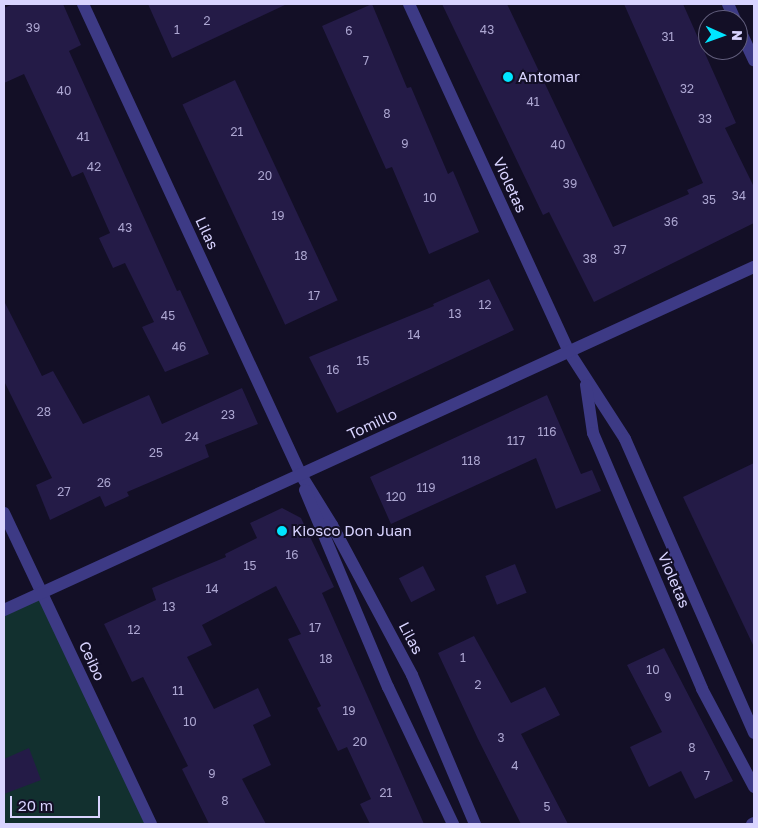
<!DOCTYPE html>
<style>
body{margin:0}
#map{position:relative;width:758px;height:828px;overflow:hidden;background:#130f26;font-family:"Golos Text",sans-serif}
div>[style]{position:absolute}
.green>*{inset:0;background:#12302f}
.building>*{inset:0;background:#241b47;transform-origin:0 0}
.minor>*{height:12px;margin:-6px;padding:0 6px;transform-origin:6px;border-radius:6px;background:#3d3a85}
.dots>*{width:14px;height:14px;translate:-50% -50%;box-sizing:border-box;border:2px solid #130f26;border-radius:50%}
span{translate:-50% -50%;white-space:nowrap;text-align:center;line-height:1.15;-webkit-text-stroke:4px #130f26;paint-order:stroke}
.number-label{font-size:12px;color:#aca6d1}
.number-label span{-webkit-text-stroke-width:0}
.poi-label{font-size:15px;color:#d9d4ff}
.left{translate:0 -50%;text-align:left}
.street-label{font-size:15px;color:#d9d4ff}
.frame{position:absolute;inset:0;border:5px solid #d9d4ff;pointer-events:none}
.north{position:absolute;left:698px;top:10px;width:50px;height:50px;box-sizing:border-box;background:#130f26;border:1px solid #625e7d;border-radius:50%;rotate:92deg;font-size:14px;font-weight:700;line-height:20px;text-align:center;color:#d9d4ff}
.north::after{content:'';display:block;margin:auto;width:18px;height:22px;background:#00e5ff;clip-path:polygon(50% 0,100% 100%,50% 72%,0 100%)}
.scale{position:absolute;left:10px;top:796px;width:90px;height:22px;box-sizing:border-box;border:2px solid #d9d4ff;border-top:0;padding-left:6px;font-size:15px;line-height:18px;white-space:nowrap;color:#d9d4ff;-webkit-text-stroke:4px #130f26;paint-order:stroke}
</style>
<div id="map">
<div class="green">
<i style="clip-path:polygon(42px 593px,151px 824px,4px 824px,4px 610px)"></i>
</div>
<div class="building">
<i style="clip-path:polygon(13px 4px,63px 4px,81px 45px,69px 51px,177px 291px,180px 290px,209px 354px,165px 372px,142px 327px,154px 322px,133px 279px,125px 263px,113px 268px,99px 238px,110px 233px,83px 172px,72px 177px,24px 74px,4px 83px,4px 8px)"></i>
<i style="clip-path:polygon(148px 4px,287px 4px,172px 58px)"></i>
<i style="clip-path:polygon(372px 4px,407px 88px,411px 87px,448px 174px,453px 171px,479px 232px,429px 254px,392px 167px,386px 169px,322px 26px)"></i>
<i style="clip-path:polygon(442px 4px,507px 4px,613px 227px,689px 194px,687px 190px,703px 183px,624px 4px,683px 4px,736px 123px,725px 128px,754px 187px,754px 223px,594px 302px,549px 212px,543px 215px)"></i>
<i style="left:235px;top:80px;width:243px;height:58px;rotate:65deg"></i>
<i style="clip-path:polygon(489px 279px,514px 330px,337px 413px,309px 357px,434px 306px,433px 304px)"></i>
<i style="clip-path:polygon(4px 301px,42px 376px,53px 371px,83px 424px,149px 395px,162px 424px,242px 388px,258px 424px,205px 445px,209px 457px,127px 492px,129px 496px,105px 507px,100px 496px,50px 520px,36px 485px,52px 478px,4px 381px)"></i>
<i style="clip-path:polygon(547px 395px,581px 474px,592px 470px,601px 491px,556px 509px,536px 458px,391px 524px,370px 477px)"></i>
<i style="clip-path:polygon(754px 463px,754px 647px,683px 497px)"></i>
<i style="clip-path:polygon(282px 508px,301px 518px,334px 587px,322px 593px,424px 824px,370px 824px,360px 804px,371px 799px,347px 747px,338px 751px,317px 708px,321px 706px,288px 639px,301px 634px,276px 586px,202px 625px,212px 645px,187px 657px,214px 709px,258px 688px,271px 716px,253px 725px,271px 765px,242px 779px,266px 824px,209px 824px,182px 769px,188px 766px,143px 677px,132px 682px,104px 624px,156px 600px,152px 588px,226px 557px,225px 554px,257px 538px,250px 523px)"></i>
<i style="left:515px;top:564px;width:31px;height:32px;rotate:68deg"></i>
<i style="left:423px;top:566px;width:27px;height:27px;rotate:63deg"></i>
<i style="clip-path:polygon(474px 636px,511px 703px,545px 687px,560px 715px,521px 734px,568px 824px,521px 824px,478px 739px,438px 653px)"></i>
<i style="clip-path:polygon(664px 648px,733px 781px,695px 799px,681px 771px,649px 787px,630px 747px,662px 732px,627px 665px)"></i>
<i style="clip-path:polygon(29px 748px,41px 780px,4px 794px,4px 759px)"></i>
</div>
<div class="minor">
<i style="left:83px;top:4px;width:519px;rotate:65.16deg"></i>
<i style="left:301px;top:475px;width:59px;rotate:58.2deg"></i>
<i style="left:332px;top:525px;width:170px;rotate:61.9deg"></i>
<i style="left:412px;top:675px;width:162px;rotate:67.1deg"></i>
<i style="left:409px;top:4px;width:383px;rotate:65.3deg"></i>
<i style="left:569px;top:352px;width:103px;rotate:57.2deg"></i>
<i style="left:625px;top:439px;width:321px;rotate:66.3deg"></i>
<i style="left:728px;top:4px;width:17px;rotate:66deg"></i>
<i style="left:738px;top:26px;width:38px;rotate:65deg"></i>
<i style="left:586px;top:385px;width:49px;rotate:81.7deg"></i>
<i style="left:593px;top:433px;width:278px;rotate:66.9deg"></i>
<i style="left:702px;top:689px;width:111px;rotate:62deg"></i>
<i style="left:305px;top:490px;width:214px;rotate:67.2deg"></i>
<i style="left:388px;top:687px;width:152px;rotate:64.6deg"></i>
<i style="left:4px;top:513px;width:344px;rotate:64.7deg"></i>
<i style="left:4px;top:610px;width:825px;rotate:-24.58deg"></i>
<i style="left:752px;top:824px;width:2px;rotate:-27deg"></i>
</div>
<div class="dots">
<i style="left:508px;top:77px;background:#00e5ff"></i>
<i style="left:282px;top:531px;background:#00e5ff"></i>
</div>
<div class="number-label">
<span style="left:207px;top:21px">2</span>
<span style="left:33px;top:28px">39</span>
<span style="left:177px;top:30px">1</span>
<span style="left:487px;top:30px">43</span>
<span style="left:349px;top:31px">6</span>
<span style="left:668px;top:37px">31</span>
<span style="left:366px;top:61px">7</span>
<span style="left:687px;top:89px">32</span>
<span style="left:64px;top:91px">40</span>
<span style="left:533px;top:102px">41</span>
<span style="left:387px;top:114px">8</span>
<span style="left:705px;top:119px">33</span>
<span style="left:237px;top:132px">21</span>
<span style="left:83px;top:137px">41</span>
<span style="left:405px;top:144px">9</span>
<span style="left:558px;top:145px">40</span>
<span style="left:94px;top:167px">42</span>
<span style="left:265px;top:176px">20</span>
<span style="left:570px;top:184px">39</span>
<span style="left:739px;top:196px">34</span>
<span style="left:430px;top:198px">10</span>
<span style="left:709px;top:200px">35</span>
<span style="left:278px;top:216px">19</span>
<span style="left:671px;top:222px">36</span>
<span style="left:125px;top:228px">43</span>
<span style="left:620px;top:250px">37</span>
<span style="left:301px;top:256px">18</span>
<span style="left:590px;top:259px">38</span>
<span style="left:314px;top:296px">17</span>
<span style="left:485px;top:305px">12</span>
<span style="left:455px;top:314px">13</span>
<span style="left:168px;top:316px">45</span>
<span style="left:414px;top:335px">14</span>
<span style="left:179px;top:347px">46</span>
<span style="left:363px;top:361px">15</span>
<span style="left:333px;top:370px">16</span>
<span style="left:44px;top:412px">28</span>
<span style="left:228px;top:415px">23</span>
<span style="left:547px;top:432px">116</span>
<span style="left:192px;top:437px">24</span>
<span style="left:516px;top:441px">117</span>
<span style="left:156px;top:453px">25</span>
<span style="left:471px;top:461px">118</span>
<span style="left:104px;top:483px">26</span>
<span style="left:426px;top:488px">119</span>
<span style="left:64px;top:492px">27</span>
<span style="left:396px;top:497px">120</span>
<span style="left:292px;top:555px">16</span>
<span style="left:250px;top:566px">15</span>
<span style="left:212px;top:589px">14</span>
<span style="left:169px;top:607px">13</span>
<span style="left:315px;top:628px">17</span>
<span style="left:134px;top:630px">12</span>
<span style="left:463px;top:658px">1</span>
<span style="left:326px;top:659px">18</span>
<span style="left:653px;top:670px">10</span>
<span style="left:478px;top:685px">2</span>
<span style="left:178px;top:691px">11</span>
<span style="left:668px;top:697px">9</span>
<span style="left:349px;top:711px">19</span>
<span style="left:190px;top:722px">10</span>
<span style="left:501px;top:738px">3</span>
<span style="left:360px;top:742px">20</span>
<span style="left:692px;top:748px">8</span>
<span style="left:515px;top:766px">4</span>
<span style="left:212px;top:774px">9</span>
<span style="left:707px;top:776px">7</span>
<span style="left:386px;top:793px">21</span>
<span style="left:225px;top:801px">8</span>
<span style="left:547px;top:807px">5</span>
</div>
<div class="poi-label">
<span class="left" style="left:518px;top:77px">Antomar</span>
<span class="left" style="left:292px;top:531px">Kiosco Don Juan</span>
</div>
<div class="street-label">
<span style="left:510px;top:185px;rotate:65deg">Violetas</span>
<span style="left:207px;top:233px;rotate:65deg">Lilas</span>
<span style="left:372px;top:424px;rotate:-25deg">Tomillo</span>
<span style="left:674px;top:580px;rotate:67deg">Violetas</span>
<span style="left:411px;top:638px;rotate:62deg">Lilas</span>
<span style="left:92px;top:661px;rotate:65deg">Ceibo</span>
</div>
<div class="frame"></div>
<div class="north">N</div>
<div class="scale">20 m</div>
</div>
